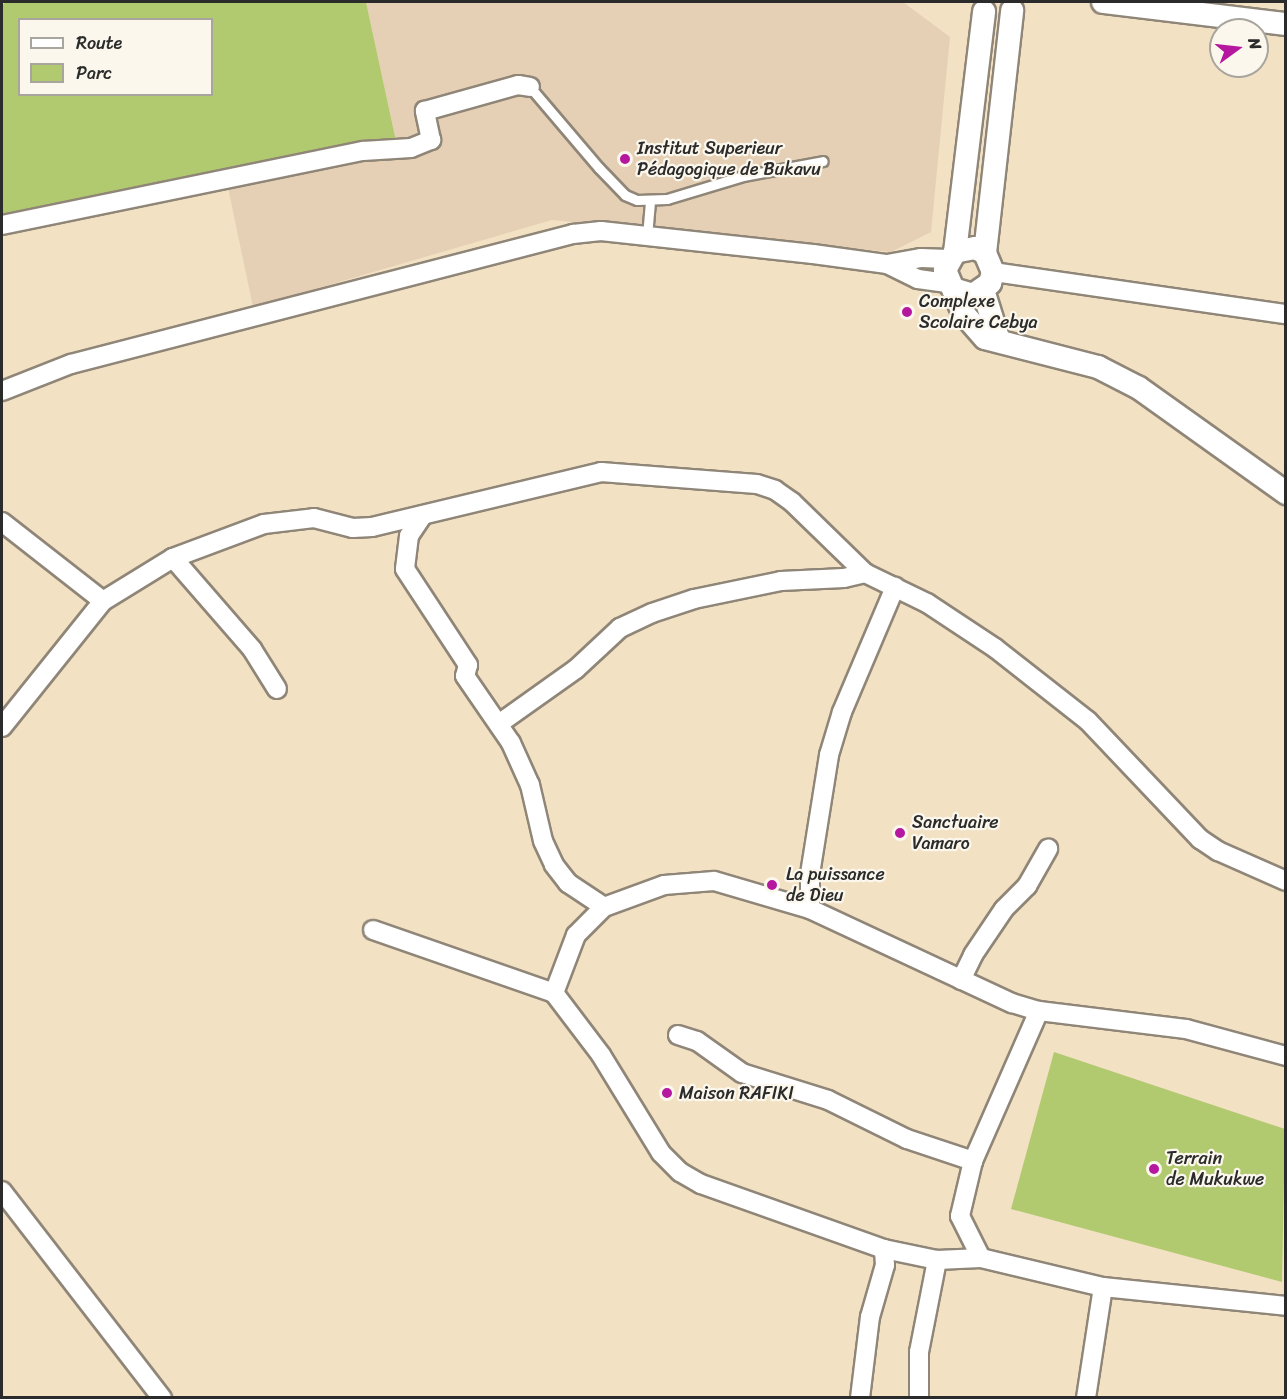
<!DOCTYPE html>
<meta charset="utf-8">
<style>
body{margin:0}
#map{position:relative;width:1287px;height:1399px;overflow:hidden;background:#f3e1c4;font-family:Sriracha,sans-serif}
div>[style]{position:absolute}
.built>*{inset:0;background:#e5d0b5}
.green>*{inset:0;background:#b2ca6f}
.roads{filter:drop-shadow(2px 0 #8f8678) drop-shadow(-2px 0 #8f8678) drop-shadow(0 2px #8f8678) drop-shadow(0 -2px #8f8678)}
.service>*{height:9px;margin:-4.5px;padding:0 4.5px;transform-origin:4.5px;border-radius:4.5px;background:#fff}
.minor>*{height:18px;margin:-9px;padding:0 9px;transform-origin:9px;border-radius:9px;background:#fff}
.tertiary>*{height:22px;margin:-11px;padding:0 11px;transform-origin:11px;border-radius:11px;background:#fff}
.dots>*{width:16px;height:16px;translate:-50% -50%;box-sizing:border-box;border:3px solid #fbf7ec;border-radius:50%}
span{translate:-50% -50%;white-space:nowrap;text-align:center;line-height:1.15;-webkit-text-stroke:4.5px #fbf7ec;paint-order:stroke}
.poi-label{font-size:18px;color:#2b2b2b}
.left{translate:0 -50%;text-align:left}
.frame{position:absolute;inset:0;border:3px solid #2b2b2b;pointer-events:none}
.legend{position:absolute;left:18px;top:18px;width:195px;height:78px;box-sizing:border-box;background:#fbf7ec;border:2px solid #a8a59f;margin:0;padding:8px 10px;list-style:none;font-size:18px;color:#2b2b2b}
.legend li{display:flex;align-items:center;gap:12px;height:30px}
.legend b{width:30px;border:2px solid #a8a59f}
.north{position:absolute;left:1209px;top:18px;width:60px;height:60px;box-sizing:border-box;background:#fbf7ec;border:2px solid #a8a59f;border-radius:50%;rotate:75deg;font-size:16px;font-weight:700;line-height:24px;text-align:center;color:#2b2b2b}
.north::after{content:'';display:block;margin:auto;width:21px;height:27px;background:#b5179e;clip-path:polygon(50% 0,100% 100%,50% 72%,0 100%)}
</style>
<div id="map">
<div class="built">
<i style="clip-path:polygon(366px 2px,903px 2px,950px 37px,931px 232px,891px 252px,552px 220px,253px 307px,226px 178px,396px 141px)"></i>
</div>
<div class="green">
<i style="clip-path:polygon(evenodd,6px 2px,366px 2px,396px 141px,33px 217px,2px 236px,2px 5px,6px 2px,20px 20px,212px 20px,212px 94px,20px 94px,20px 20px)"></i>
<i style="clip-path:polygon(1054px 1052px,1285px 1129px,1282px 1282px,1011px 1209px)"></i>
</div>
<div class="roads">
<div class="service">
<i style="left:530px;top:87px;width:106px;rotate:49.6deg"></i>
<i style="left:599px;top:168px;width:37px;rotate:46deg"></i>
<i style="left:625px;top:195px;width:13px;rotate:23deg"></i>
<i style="left:637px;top:200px;width:30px;rotate:-2deg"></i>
<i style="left:667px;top:199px;width:79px;rotate:-16.8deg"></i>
<i style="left:743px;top:176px;width:81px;rotate:-10.6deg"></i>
<i style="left:647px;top:236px;width:35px;rotate:-85deg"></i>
</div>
<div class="minor">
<i style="left:2px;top:225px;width:369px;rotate:-11.6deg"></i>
<i style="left:363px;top:151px;width:48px;rotate:-3.6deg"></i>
<i style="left:411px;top:148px;width:22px;rotate:-22deg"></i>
<i style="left:431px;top:140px;width:30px;rotate:-102deg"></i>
<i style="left:425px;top:111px;width:97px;rotate:-15.6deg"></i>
<i style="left:518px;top:85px;width:12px;rotate:9deg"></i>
<i style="left:887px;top:264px;width:35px;rotate:-10deg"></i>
<i style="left:921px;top:258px;width:27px;rotate:2deg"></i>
<i style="left:993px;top:272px;width:296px;rotate:8.2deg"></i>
<i style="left:2px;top:391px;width:74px;rotate:-21.4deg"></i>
<i style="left:71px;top:364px;width:519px;rotate:-14.52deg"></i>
<i style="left:573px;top:234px;width:28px;rotate:-6deg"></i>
<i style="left:601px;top:231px;width:213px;rotate:6.2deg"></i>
<i style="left:813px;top:254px;width:75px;rotate:7.7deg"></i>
<i style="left:887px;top:264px;width:34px;rotate:26deg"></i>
<i style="left:918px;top:279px;width:29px;rotate:8deg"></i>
<i style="left:423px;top:515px;width:25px;rotate:124deg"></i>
<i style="left:409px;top:536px;width:33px;rotate:97deg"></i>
<i style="left:405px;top:569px;width:115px;rotate:56.7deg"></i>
<i style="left:468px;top:665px;width:11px;rotate:105deg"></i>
<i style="left:465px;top:676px;width:81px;rotate:55.5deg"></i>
<i style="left:511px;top:743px;width:46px;rotate:65.7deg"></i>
<i style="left:530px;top:785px;width:57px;rotate:76.9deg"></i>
<i style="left:543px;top:841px;width:26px;rotate:65deg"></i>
<i style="left:554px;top:865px;width:23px;rotate:52deg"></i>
<i style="left:568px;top:883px;width:43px;rotate:33.7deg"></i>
<i style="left:2px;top:522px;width:128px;rotate:38deg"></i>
<i style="left:173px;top:558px;width:121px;rotate:49deg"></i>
<i style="left:252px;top:649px;width:47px;rotate:58deg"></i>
<i style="left:500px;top:723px;width:93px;rotate:-35.4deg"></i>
<i style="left:576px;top:669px;width:60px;rotate:-43deg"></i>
<i style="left:620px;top:628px;width:35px;rotate:-25deg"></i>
<i style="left:652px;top:613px;width:44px;rotate:-18.4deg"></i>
<i style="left:694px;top:599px;width:89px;rotate:-11.7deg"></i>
<i style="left:781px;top:581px;width:63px;rotate:-2.7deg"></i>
<i style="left:844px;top:578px;width:22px;rotate:-13deg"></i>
<i style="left:2px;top:727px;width:161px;rotate:-51.3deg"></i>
<i style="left:103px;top:601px;width:82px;rotate:-31.6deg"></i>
<i style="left:173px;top:558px;width:97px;rotate:-20.5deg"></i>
<i style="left:264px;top:524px;width:50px;rotate:-6.8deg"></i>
<i style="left:314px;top:518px;width:40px;rotate:14.4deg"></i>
<i style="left:353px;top:528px;width:19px;rotate:-3deg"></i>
<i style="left:372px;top:527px;width:236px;rotate:-13.5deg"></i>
<i style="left:601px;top:472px;width:156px;rotate:4.4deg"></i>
<i style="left:757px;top:484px;width:19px;rotate:18deg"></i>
<i style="left:775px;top:490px;width:21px;rotate:35deg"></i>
<i style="left:792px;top:502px;width:102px;rotate:44.2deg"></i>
<i style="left:865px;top:573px;width:69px;rotate:25.8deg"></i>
<i style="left:927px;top:603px;width:82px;rotate:33.5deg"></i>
<i style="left:995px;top:648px;width:118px;rotate:38.1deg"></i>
<i style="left:1088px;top:721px;width:163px;rotate:46.5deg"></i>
<i style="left:1200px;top:839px;width:22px;rotate:34deg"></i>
<i style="left:1218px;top:851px;width:74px;rotate:23.8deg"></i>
<i style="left:810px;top:909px;width:35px;rotate:-90deg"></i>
<i style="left:810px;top:874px;width:121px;rotate:-80.9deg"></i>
<i style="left:829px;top:755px;width:45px;rotate:-73.2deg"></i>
<i style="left:842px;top:712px;width:136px;rotate:-67deg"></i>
<i style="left:373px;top:930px;width:192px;rotate:19.2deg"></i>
<i style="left:554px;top:993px;width:78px;rotate:52.8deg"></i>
<i style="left:601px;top:1055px;width:115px;rotate:58.5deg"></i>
<i style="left:661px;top:1153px;width:27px;rotate:45deg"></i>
<i style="left:680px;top:1172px;width:24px;rotate:30deg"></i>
<i style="left:701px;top:1184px;width:194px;rotate:19.6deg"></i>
<i style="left:884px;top:1249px;width:54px;rotate:11.7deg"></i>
<i style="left:937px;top:1260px;width:44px;rotate:-2.6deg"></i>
<i style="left:981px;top:1258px;width:125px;rotate:13.4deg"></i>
<i style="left:1103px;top:1287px;width:184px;rotate:5.9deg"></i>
<i style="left:961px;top:980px;width:28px;rotate:-64deg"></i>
<i style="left:973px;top:955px;width:55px;rotate:-56deg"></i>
<i style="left:1004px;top:909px;width:33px;rotate:-45deg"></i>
<i style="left:1027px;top:886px;width:43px;rotate:-60.4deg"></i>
<i style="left:554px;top:993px;width:62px;rotate:-69.2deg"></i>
<i style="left:576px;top:935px;width:40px;rotate:-45deg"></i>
<i style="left:604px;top:907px;width:64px;rotate:-20.1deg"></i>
<i style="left:664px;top:885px;width:50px;rotate:-4.6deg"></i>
<i style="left:714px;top:881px;width:100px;rotate:16.3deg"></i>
<i style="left:810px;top:909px;width:223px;rotate:25deg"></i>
<i style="left:1012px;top:1003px;width:28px;rotate:17deg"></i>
<i style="left:1039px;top:1011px;width:148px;rotate:7deg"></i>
<i style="left:1186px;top:1029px;width:104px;rotate:15.1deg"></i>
<i style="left:678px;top:1035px;width:20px;rotate:18deg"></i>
<i style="left:697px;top:1041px;width:55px;rotate:35.4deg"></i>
<i style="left:742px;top:1073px;width:90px;rotate:17.4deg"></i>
<i style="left:828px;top:1100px;width:88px;rotate:26.3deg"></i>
<i style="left:907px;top:1139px;width:70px;rotate:18.4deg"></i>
<i style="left:2px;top:1191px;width:262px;rotate:52.3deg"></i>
<i style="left:981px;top:1258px;width:47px;rotate:-116.6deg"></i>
<i style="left:960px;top:1216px;width:57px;rotate:-76.7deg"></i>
<i style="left:973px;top:1161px;width:164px;rotate:-66.3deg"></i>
<i style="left:860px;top:1398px;width:82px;rotate:-83deg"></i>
<i style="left:870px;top:1317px;width:54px;rotate:-73.9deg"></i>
<i style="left:885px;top:1265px;width:16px;rotate:-94deg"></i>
<i style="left:919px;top:1398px;width:46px;rotate:-90deg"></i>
<i style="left:919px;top:1352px;width:94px;rotate:-78.9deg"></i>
<i style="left:1086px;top:1398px;width:112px;rotate:-81.3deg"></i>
</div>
<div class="tertiary">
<i style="left:1103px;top:2px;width:184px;rotate:6.9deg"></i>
<i style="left:955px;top:252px;width:242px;rotate:-83.1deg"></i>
<i style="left:985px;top:253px;width:244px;rotate:-83.6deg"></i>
<i style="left:953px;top:289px;width:21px;rotate:17deg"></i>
<i style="left:973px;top:295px;width:21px;rotate:-35deg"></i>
<i style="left:990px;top:283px;width:11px;rotate:-75deg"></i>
<i style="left:993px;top:272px;width:21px;rotate:-113deg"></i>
<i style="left:985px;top:253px;width:11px;rotate:-153deg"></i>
<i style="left:975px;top:248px;width:20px;rotate:169deg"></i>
<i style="left:955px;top:252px;width:21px;rotate:119deg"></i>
<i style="left:945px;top:270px;width:47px;rotate:67.3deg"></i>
<i style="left:963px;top:313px;width:33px;rotate:49deg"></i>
<i style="left:985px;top:338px;width:117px;rotate:14.4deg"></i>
<i style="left:1098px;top:367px;width:46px;rotate:27.1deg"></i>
<i style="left:1139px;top:388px;width:181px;rotate:35.5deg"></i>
<i style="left:983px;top:290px;width:53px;rotate:72.6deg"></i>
</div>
</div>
<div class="dots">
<i style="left:625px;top:159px;background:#b5179e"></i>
<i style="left:907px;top:312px;background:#b5179e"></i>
<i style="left:900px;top:833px;background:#b5179e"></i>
<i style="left:772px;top:885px;background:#b5179e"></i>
<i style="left:667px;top:1093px;background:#b5179e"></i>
<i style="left:1154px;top:1169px;background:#b5179e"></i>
</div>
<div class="poi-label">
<span class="left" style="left:637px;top:159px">Institut Superieur<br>Pédagogique de Bukavu</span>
<span class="left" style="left:919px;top:312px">Complexe<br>Scolaire Cebya</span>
<span class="left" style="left:912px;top:833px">Sanctuaire<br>Vamaro</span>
<span class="left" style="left:786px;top:885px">La puissance<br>de Dieu</span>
<span class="left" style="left:679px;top:1093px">Maison RAFIKI</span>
<span class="left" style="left:1166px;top:1169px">Terrain<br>de Mukukwe</span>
</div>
<div class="frame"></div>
<ul class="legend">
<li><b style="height:8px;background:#fff"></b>Route</li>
<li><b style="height:16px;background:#b2ca6f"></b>Parc</li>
</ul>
<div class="north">N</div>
</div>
